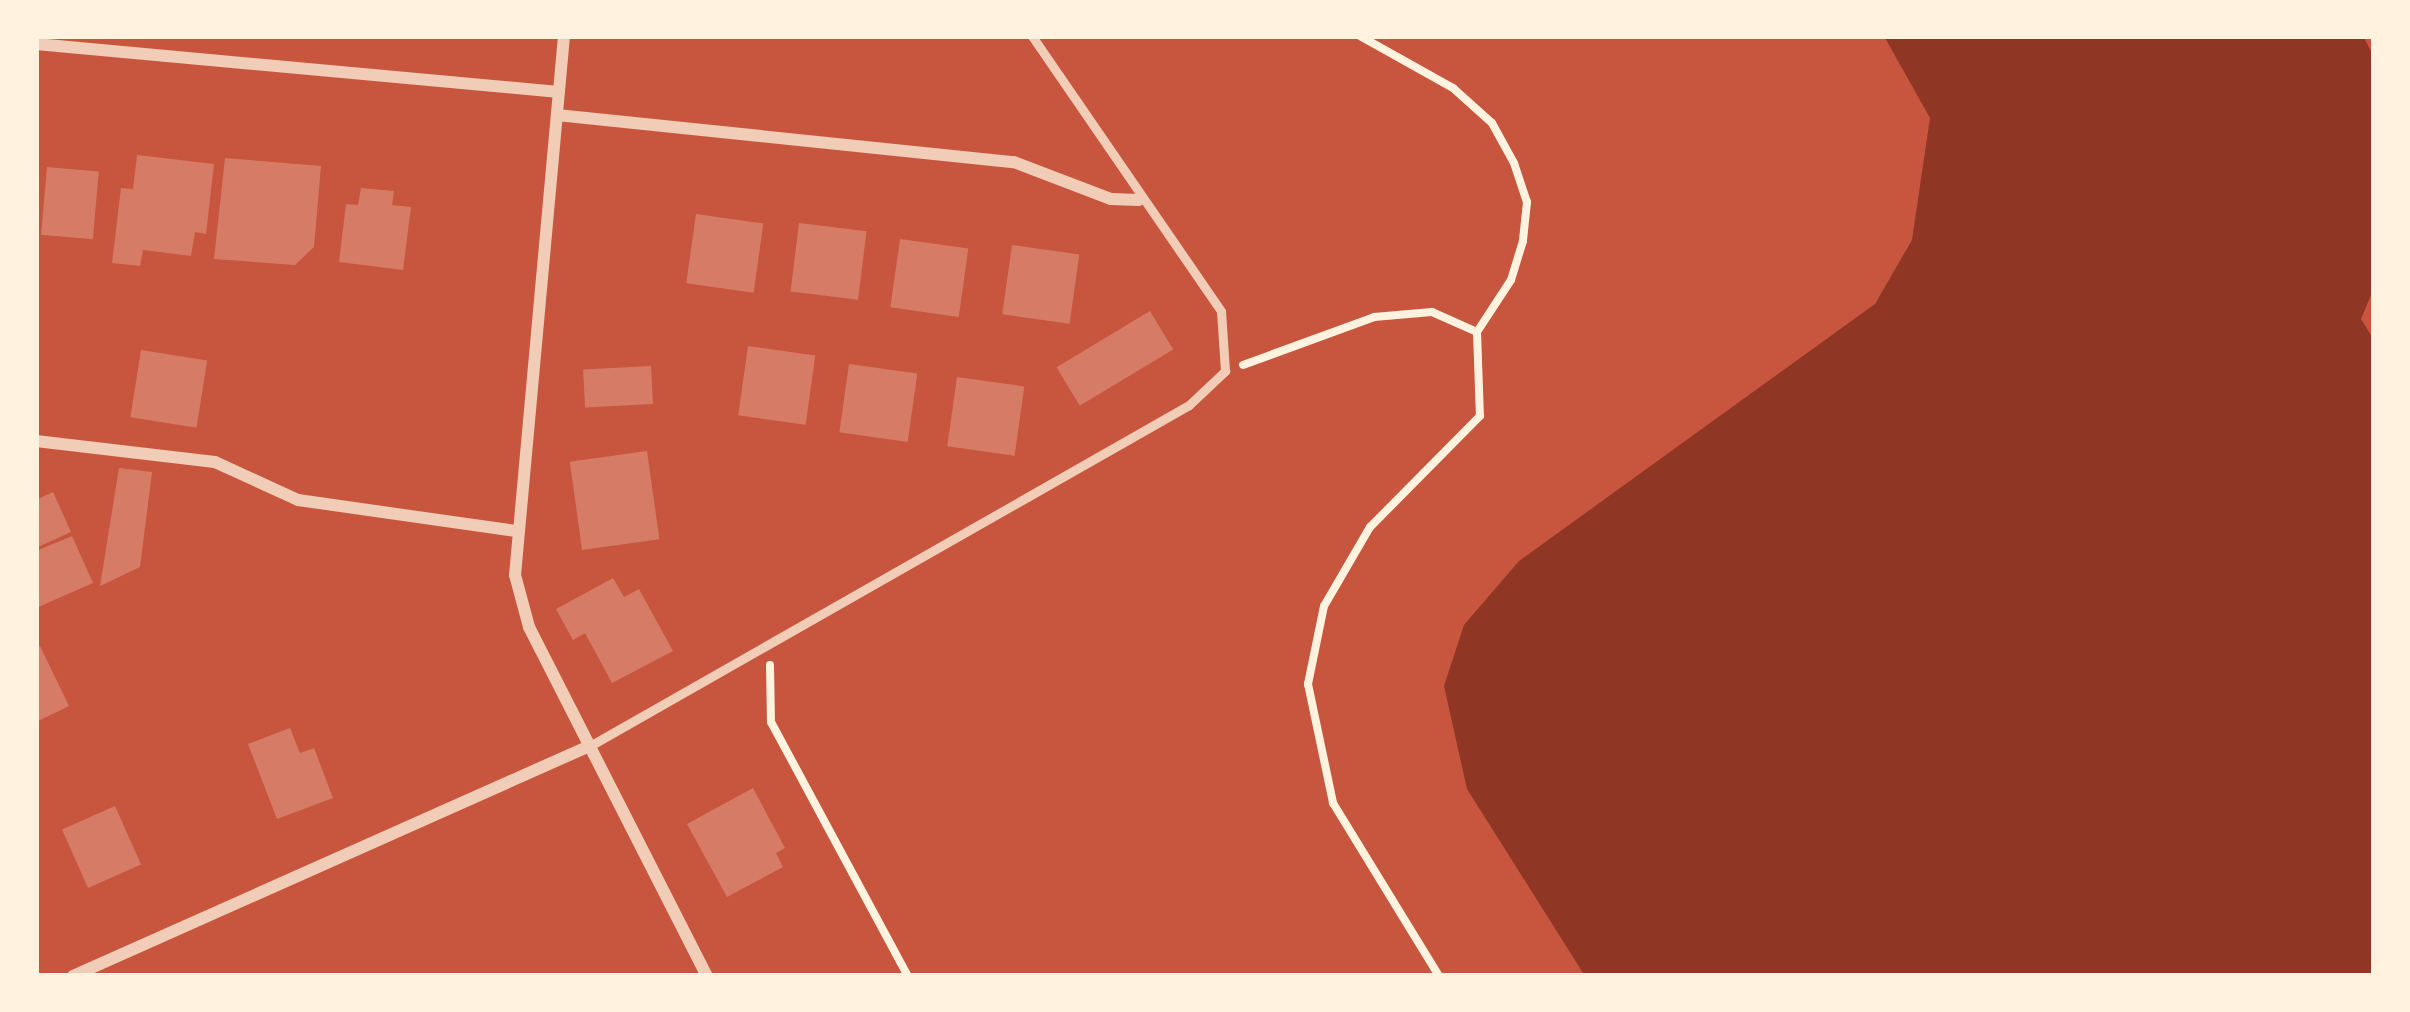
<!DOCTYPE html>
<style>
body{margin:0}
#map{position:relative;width:2410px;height:1012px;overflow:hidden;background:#c8553d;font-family:"Source Serif 4",serif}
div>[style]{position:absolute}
.water>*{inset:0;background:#8f3625}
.building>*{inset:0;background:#d67c66;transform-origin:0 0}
.path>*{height:8px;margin:-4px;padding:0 4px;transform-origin:4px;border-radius:4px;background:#fff3e0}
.service>*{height:9px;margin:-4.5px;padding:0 4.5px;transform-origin:4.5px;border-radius:4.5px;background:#f1ccb7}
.minor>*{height:12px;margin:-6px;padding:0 6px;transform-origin:6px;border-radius:6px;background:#f1ccb7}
span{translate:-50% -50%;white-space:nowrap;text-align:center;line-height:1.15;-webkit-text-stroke:12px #fff3e0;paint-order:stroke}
.frame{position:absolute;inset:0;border:39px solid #fff3e0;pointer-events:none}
</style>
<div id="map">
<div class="water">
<i style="clip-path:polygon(1884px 36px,2363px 36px,2372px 53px,2374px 288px,2361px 319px,2374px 340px,2374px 976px,1585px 976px,1467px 789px,1444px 686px,1464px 625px,1519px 561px,1875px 304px,1912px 240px,1930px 118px)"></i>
</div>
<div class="building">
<i style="clip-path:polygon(137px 155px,214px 164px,206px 234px,195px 232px,191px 256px,143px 250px,140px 266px,112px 263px,121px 188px,133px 189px)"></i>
<i style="clip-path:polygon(225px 158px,321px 166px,314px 247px,295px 265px,214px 259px)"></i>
<i style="left:47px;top:167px;width:52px;height:68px;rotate:5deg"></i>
<i style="clip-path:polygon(361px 188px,394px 191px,392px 205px,411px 207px,403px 270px,339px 262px,346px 204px,358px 205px)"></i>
<i style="left:696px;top:214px;width:68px;height:70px;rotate:8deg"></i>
<i style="left:799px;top:223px;width:68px;height:69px;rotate:7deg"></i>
<i style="left:900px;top:239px;width:69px;height:69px;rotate:8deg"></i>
<i style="left:1012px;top:245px;width:68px;height:70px;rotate:8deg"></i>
<i style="left:1150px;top:311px;width:45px;height:109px;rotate:59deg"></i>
<i style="left:748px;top:346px;width:68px;height:70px;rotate:8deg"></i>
<i style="left:141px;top:350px;width:67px;height:68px;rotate:9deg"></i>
<i style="left:849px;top:364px;width:69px;height:69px;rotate:8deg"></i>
<i style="left:651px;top:366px;width:38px;height:68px;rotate:87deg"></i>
<i style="left:957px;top:377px;width:68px;height:70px;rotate:8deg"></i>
<i style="left:647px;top:451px;width:89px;height:78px;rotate:82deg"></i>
<i style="clip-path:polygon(119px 468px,152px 472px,140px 567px,100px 586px)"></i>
<i style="clip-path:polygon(53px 492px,71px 532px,36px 548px,36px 500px)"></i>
<i style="clip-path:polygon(72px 536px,93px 583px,36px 608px,36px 551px)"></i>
<i style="clip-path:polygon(613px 578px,624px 597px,639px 589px,673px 651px,612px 683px,585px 633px,573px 640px,556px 609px)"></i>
<i style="clip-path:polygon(40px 646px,69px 706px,36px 722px,36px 648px)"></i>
<i style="clip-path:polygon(290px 728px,300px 753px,314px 748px,333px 798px,277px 819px,248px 744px)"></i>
<i style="clip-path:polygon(753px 788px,785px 848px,776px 853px,783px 867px,727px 897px,687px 824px)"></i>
<i style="left:115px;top:806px;width:64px;height:58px;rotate:66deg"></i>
</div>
<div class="path">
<i style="left:1360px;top:36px;width:107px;rotate:29.2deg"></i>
<i style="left:1453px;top:88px;width:52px;rotate:41.9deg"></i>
<i style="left:1492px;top:123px;width:46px;rotate:61.2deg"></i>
<i style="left:1514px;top:163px;width:41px;rotate:71.6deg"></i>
<i style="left:1527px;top:202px;width:39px;rotate:96deg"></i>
<i style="left:1523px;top:241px;width:41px;rotate:107.1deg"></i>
<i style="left:1511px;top:280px;width:62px;rotate:123.2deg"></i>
<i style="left:1243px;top:365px;width:140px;rotate:-20.1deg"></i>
<i style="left:1374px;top:317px;width:58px;rotate:-4.9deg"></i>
<i style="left:1432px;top:312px;width:49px;rotate:24deg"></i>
<i style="left:1477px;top:332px;width:84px;rotate:88deg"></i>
<i style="left:1480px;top:416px;width:156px;rotate:134.7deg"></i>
<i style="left:1370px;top:527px;width:91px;rotate:120.2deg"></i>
<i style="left:1324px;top:606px;width:80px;rotate:101.6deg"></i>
<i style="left:1308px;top:684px;width:122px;rotate:78.1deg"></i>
<i style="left:1333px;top:803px;width:203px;rotate:58.5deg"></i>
<i style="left:770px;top:665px;width:57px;rotate:89deg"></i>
<i style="left:771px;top:722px;width:289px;rotate:61.7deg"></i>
</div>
<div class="service">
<i style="left:588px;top:747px;width:691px;rotate:-29.64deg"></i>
<i style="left:1189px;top:405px;width:50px;rotate:-43.4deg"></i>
<i style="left:1225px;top:371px;width:60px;rotate:-93.8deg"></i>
<i style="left:1221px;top:311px;width:334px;rotate:-124.5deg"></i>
</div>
<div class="minor">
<i style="left:564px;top:36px;width:541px;rotate:95.19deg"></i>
<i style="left:515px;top:575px;width:54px;rotate:74.9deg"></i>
<i style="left:529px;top:627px;width:392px;rotate:63deg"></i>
<i style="left:36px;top:44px;width:525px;rotate:5.24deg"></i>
<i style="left:557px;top:115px;width:459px;rotate:5.9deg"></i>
<i style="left:1014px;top:162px;width:104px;rotate:20.9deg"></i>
<i style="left:1111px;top:199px;width:28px;rotate:2deg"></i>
<i style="left:36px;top:441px;width:180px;rotate:6.7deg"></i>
<i style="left:215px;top:462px;width:91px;rotate:24.6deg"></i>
<i style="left:298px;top:500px;width:219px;rotate:8.1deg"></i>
<i style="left:73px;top:976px;width:563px;rotate:-24.01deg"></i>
</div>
<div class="frame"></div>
</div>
